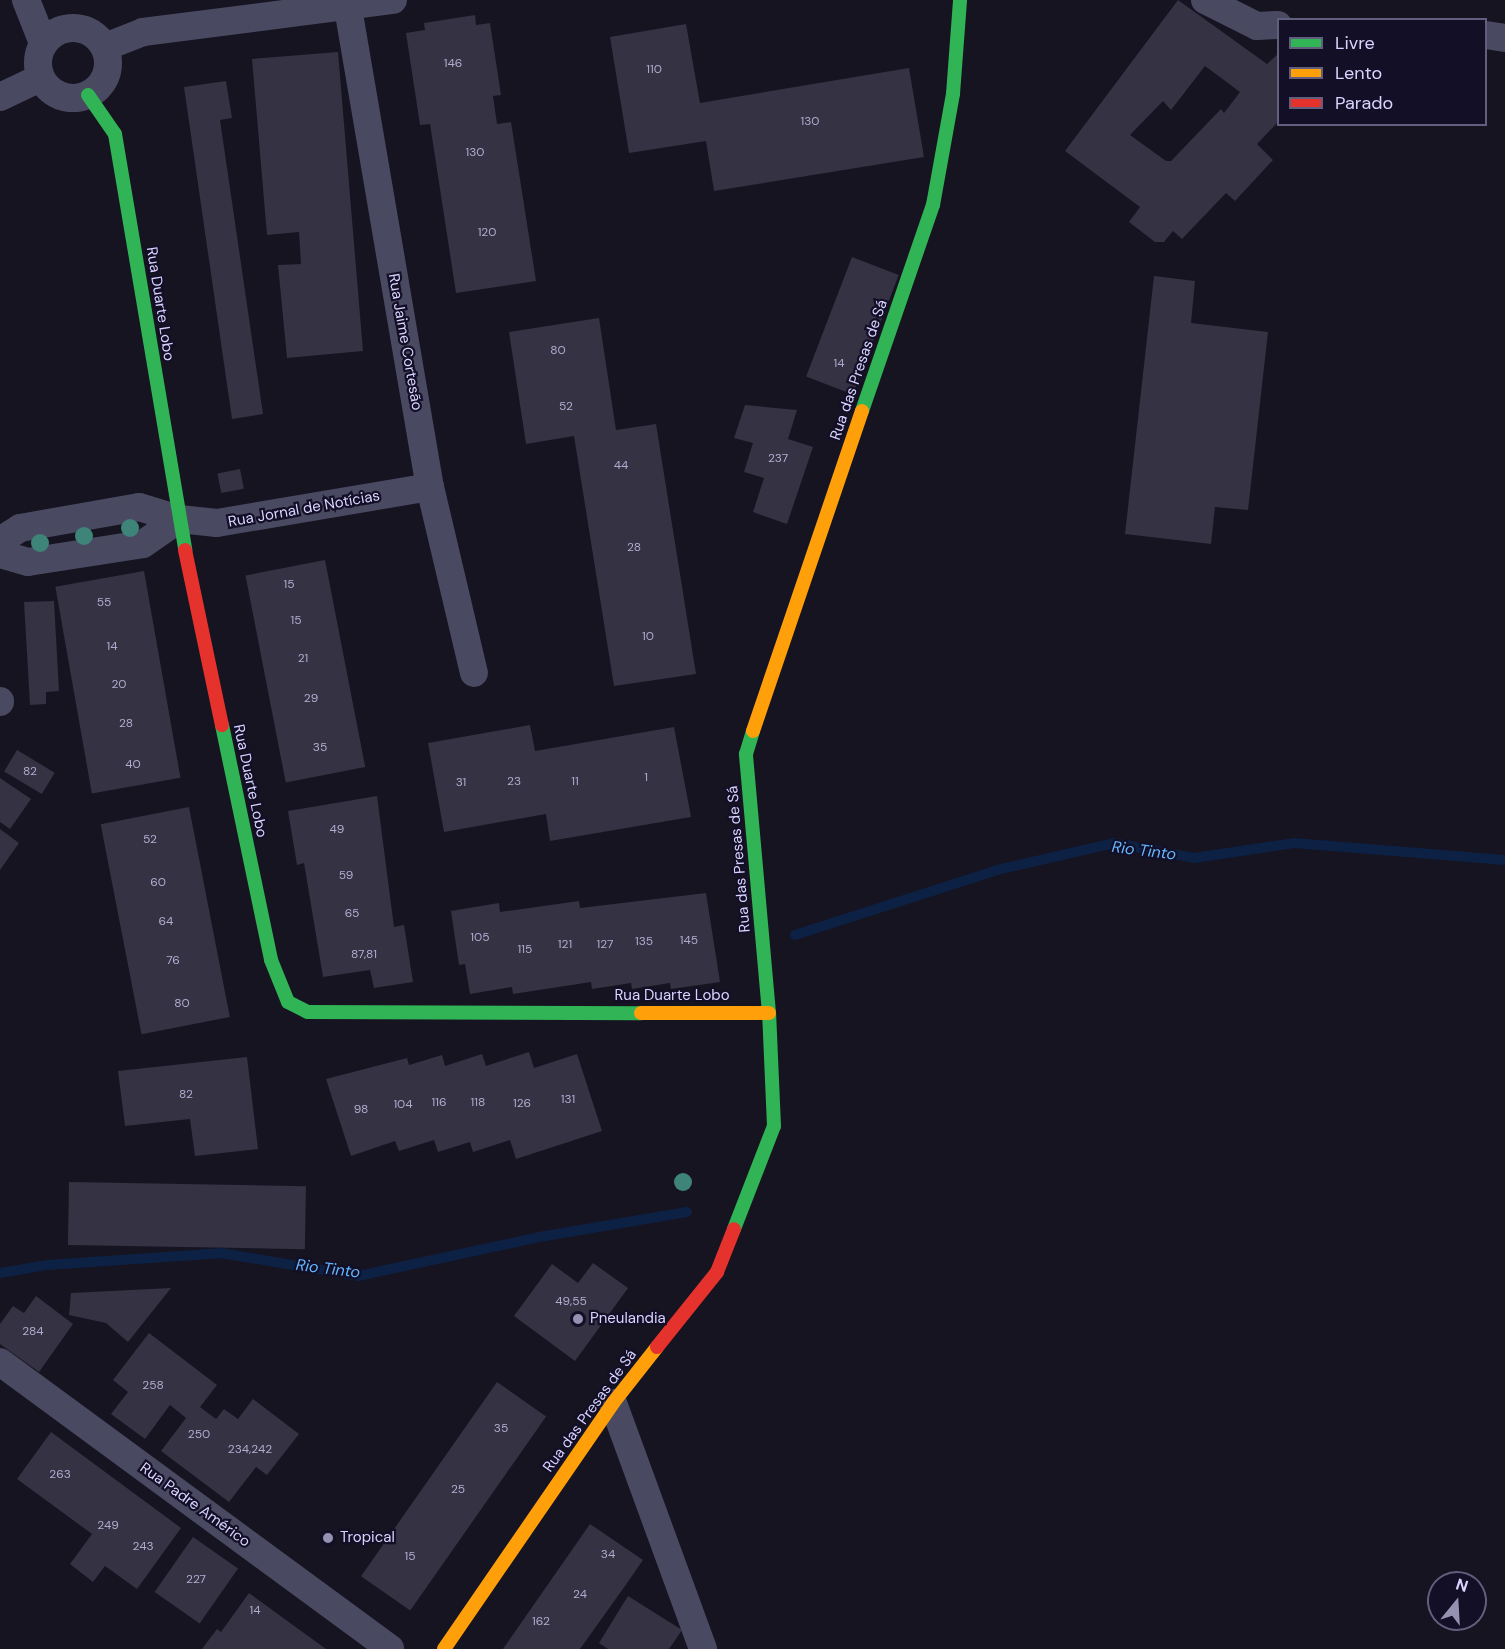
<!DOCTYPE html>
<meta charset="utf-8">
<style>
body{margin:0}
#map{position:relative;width:1505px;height:1649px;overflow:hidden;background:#161421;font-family:"DM Sans",sans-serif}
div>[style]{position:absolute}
.stream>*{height:10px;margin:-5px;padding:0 5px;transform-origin:5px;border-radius:5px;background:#0d2144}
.building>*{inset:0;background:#343243;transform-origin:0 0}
.street>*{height:28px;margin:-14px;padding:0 14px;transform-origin:14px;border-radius:14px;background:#4a4962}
.street>.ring{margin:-14px;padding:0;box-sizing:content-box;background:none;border:28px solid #4a4962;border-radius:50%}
.fast>*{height:14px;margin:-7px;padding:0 7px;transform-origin:7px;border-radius:7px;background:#30b455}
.slow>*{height:14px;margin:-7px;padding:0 7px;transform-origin:7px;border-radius:7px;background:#ff9f0a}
.jam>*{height:14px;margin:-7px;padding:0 7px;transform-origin:7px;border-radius:7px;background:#e5322d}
.trees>*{width:18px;height:18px;margin:-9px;border-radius:50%;background:#3e8478}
.dots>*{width:16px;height:16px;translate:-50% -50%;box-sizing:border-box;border:3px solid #130f26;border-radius:50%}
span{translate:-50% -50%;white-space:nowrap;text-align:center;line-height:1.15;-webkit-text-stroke:4.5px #130f26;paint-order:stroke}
.number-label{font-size:12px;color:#b0acd0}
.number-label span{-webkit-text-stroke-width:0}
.street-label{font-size:15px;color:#d9d4ff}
.poi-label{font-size:15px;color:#d9d4ff}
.left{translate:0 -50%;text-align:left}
.water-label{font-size:16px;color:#62b6ff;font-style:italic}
.legend{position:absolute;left:1277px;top:18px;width:210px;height:108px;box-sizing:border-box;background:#130f26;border:2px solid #625e7d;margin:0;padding:8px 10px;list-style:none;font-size:18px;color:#d9d4ff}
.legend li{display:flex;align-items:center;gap:12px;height:30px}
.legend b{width:30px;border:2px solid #625e7d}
.north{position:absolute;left:1427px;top:1571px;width:60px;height:60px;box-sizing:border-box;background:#130f26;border:2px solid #625e7d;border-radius:50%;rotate:18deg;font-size:16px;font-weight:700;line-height:24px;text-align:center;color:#d9d4ff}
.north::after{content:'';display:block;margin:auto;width:21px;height:27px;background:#9591b1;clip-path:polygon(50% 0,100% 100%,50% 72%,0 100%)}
</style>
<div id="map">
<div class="stream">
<i style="left:795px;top:935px;width:212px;rotate:-17.8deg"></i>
<i style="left:997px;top:870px;width:120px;rotate:-13deg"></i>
<i style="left:1114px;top:843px;width:81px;rotate:10.6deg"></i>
<i style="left:1194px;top:858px;width:101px;rotate:-8.5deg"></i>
<i style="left:1294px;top:843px;width:212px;rotate:4.6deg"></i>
<i style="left:0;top:1273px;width:48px;rotate:-9.7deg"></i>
<i style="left:47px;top:1265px;width:174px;rotate:-3.9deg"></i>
<i style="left:221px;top:1253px;width:139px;rotate:9.5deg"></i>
<i style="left:358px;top:1276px;width:191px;rotate:-12.1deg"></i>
<i style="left:545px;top:1236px;width:144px;rotate:-9.6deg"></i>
</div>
<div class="building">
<i style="clip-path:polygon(evenodd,1178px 0,1267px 64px,1278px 54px,1278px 122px,1257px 144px,1273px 160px,1235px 201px,1226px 193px,1182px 239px,1173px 231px,1164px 242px,1155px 242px,1129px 222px,1140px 207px,1065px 151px,1178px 0,1205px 66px,1240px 92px,1224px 113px,1221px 109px,1171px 161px,1166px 161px,1130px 135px,1163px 101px,1171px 110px,1205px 66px)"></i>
<i style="clip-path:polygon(475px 15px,476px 25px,490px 23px,501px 95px,493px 96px,497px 124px,511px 122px,536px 281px,456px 293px,430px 124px,420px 125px,406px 33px,425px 30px,424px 23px)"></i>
<i style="clip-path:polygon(686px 24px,700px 103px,909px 68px,924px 157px,714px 191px,706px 141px,629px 153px,610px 37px)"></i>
<i style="clip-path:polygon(338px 52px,363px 351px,287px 358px,278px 265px,301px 264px,299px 232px,267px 235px,252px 59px)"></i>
<i style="clip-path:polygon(226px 81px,232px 118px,220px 120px,263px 414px,232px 419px,184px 87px)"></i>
<i style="left:852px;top:257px;width:50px;height:128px;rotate:21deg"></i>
<i style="clip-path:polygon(1154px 276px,1195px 281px,1191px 323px,1268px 332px,1248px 510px,1215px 507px,1211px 544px,1125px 534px)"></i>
<i style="clip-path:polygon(599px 318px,616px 430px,656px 424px,696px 674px,614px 686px,574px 436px,526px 444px,509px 332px)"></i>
<i style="clip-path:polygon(745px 405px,797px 410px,788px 439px,813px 447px,787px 524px,753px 512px,764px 478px,744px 472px,753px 443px,734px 438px)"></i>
<i style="left:240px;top:469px;width:20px;height:23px;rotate:79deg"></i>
<i style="left:325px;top:560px;width:211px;height:81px;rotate:79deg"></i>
<i style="left:144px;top:571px;width:210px;height:90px;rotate:80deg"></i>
<i style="clip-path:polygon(54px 601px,59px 691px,46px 692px,46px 704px,30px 705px,24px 602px)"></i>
<i style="clip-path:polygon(530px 725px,535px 751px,674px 727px,691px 817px,550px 841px,546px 814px,444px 832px,428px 743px)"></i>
<i style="left:17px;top:750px;width:44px;height:25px;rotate:31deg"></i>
<i style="clip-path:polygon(0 778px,31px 799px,10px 829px,0 822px)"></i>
<i style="clip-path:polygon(377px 796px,394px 927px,404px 925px,413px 982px,374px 988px,370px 970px,323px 977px,304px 863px,297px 865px,288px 811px)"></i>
<i style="left:189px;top:807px;width:214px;height:90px;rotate:79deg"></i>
<i style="clip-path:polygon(0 829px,19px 843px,0 870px)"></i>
<i style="clip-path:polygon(706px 893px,720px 982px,671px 989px,670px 983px,632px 989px,631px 983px,592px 989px,591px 982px,513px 994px,512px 987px,470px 994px,465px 964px,459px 965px,451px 911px,499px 903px,500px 912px,579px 901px,580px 908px)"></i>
<i style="clip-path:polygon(529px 1052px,534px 1068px,577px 1054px,602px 1131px,516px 1159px,510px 1140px,473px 1152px,470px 1142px,438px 1152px,434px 1140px,399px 1151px,395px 1141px,351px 1156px,326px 1079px,407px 1058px,409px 1065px,442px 1055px,445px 1066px,482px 1054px,486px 1066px)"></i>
<i style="clip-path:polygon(247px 1057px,258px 1149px,195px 1156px,190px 1119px,125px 1126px,118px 1071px)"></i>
<i style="left:69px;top:1182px;width:237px;height:63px;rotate:1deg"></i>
<i style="clip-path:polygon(593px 1263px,628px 1288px,575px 1361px,514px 1316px,552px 1264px,578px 1283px)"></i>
<i style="clip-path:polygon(171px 1288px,128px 1342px,106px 1323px,69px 1315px,71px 1293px)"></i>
<i style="clip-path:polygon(36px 1296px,73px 1324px,39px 1372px,0 1344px,0 1324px,13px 1306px,24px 1313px)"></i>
<i style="clip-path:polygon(149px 1333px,217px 1385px,200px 1407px,216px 1419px,224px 1409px,238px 1419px,253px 1399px,299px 1434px,267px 1475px,256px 1467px,229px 1502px,161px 1451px,186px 1418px,170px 1405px,145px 1439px,111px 1414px,128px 1392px,113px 1380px)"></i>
<i style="left:497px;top:1382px;width:60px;height:237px;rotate:35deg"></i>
<i style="clip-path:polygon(51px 1432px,181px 1528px,137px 1589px,105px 1566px,93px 1582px,70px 1564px,92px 1534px,17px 1479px)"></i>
<i style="clip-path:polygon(590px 1524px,643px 1560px,625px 1586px,580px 1649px,503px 1649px)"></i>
<i style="left:193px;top:1537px;width:55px;height:67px;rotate:35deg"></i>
<i style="clip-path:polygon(249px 1593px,326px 1649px,202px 1649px,217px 1629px,221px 1632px)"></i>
<i style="clip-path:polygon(628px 1596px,682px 1630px,669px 1649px,608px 1649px,599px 1643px)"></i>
</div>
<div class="street">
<i style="left:26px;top:0;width:46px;rotate:68.4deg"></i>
<i style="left:1205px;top:0;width:58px;rotate:26.6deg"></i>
<i style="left:1257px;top:26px;width:21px;rotate:-3deg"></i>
<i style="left:348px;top:8px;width:486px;rotate:80.3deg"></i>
<i style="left:430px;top:487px;width:191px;rotate:76.7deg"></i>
<i class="ring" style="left:38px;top:28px;width:42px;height:42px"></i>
<i style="left:1486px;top:35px;width:19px;rotate:9deg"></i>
<i style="left:105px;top:47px;width:41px;rotate:-21.5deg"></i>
<i style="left:143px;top:32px;width:252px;rotate:-7.3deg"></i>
<i style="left:0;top:97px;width:44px;rotate:-25.4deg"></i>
<i style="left:0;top:541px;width:24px;rotate:-33deg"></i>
<i style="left:20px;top:528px;width:121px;rotate:-10deg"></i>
<i style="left:139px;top:507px;width:42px;rotate:16.7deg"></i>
<i style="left:179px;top:519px;width:38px;rotate:6deg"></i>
<i style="left:217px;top:523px;width:216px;rotate:-9.6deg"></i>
<i style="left:0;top:554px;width:29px;rotate:16deg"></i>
<i style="left:28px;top:562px;width:116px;rotate:-8.9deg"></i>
<i style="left:143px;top:544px;width:44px;rotate:-34.8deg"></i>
<i style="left:0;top:701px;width:1px;rotate:90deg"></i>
<i style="left:0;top:1362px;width:484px;rotate:36.3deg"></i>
<i style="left:613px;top:1403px;width:262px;rotate:69.9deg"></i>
</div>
<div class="fast">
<i style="left:88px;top:95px;width:47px;rotate:55.3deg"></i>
<i style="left:115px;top:134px;width:422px;rotate:80.4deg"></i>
<i style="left:862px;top:411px;width:218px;rotate:-71deg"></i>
<i style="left:933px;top:205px;width:113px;rotate:-79.8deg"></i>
<i style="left:953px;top:94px;width:94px;rotate:-85.7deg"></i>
<i style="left:222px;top:725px;width:240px;rotate:78.2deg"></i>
<i style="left:271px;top:960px;width:45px;rotate:68deg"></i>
<i style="left:288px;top:1002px;width:22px;rotate:27deg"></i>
<i style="left:308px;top:1012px;width:333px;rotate:0.2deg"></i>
<i style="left:734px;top:1229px;width:110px;rotate:-68.8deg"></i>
<i style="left:774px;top:1126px;width:113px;rotate:-92.5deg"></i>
<i style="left:769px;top:1013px;width:260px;rotate:-95.1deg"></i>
<i style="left:746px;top:754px;width:24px;rotate:-73deg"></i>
</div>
<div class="slow">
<i style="left:753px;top:731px;width:338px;rotate:-71.2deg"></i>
<i style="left:641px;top:1013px;width:128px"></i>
<i style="left:444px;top:1649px;width:298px;rotate:-55.5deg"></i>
<i style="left:613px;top:1403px;width:71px;rotate:-51.8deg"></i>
</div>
<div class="jam">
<i style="left:185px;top:550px;width:179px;rotate:78.1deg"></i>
<i style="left:657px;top:1347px;width:96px;rotate:-51.3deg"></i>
<i style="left:717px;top:1272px;width:46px;rotate:-68.4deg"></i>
</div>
<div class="trees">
<i style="left:130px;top:528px"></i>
<i style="left:84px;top:536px"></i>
<i style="left:40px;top:543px"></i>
<i style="left:683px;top:1182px"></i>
</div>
<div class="dots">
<i style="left:578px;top:1319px;background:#9591b1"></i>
<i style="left:328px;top:1538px;background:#9591b1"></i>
</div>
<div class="number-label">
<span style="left:453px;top:64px">146</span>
<span style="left:654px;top:70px">110</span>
<span style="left:810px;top:122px">130</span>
<span style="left:475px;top:153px">130</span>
<span style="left:487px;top:233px">120</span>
<span style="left:558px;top:351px">80</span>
<span style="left:839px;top:364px">14</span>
<span style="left:566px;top:407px">52</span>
<span style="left:778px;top:459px">237</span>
<span style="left:621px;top:466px">44</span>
<span style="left:634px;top:548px">28</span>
<span style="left:289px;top:585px">15</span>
<span style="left:104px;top:603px">55</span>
<span style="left:296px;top:621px">15</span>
<span style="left:648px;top:637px">10</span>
<span style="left:112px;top:647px">14</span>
<span style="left:303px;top:659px">21</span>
<span style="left:119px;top:685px">20</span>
<span style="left:311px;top:699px">29</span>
<span style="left:126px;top:724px">28</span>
<span style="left:320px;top:748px">35</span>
<span style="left:133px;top:765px">40</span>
<span style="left:30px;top:772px">82</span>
<span style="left:646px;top:778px">1</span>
<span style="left:514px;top:782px">23</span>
<span style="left:575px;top:782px">11</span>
<span style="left:461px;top:783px">31</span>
<span style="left:337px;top:830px">49</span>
<span style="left:150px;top:840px">52</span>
<span style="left:346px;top:876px">59</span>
<span style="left:158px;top:883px">60</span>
<span style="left:352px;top:914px">65</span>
<span style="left:166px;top:922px">64</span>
<span style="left:480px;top:938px">105</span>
<span style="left:689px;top:941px">145</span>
<span style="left:644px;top:942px">135</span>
<span style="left:565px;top:945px">121</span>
<span style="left:605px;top:945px">127</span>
<span style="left:525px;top:950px">115</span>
<span style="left:364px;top:955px">87,81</span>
<span style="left:173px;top:961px">76</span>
<span style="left:182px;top:1004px">80</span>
<span style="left:186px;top:1095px">82</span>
<span style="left:568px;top:1100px">131</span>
<span style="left:439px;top:1103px">116</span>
<span style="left:478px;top:1103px">118</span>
<span style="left:522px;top:1104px">126</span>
<span style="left:403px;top:1105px">104</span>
<span style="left:361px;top:1110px">98</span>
<span style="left:571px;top:1302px">49,55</span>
<span style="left:33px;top:1332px">284</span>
<span style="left:153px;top:1386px">258</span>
<span style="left:501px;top:1429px">35</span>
<span style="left:199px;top:1435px">250</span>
<span style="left:250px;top:1450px">234,242</span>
<span style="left:60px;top:1475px">263</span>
<span style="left:458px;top:1490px">25</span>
<span style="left:108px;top:1526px">249</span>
<span style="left:143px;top:1547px">243</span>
<span style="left:608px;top:1555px">34</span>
<span style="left:410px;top:1557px">15</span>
<span style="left:196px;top:1580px">227</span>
<span style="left:580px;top:1595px">24</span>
<span style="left:255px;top:1611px">14</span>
<span style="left:541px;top:1622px">162</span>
</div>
<div class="street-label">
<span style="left:160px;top:304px;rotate:81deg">Rua Duarte Lobo</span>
<span style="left:405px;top:342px;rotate:80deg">Rua Jaime Cortesão</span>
<span style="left:859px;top:370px;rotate:-71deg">Rua das Presas de Sá</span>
<span style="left:304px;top:509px;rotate:-10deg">Rua Jornal de Notícias</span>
<span style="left:250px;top:781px;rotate:78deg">Rua Duarte Lobo</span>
<span style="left:739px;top:859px;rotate:-95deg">Rua das Presas de Sá</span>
<span style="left:672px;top:996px">Rua Duarte Lobo</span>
<span style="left:590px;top:1411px;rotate:-54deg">Rua das Presas de Sá</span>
<span style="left:195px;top:1505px;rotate:36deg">Rua Padre Américo</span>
</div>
<div class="poi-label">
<span class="left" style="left:590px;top:1319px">Pneulandia</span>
<span class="left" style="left:340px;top:1538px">Tropical</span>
</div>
<div class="water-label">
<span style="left:1144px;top:851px;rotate:7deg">Rio Tinto</span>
<span style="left:328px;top:1269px;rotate:7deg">Rio Tinto</span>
</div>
<ul class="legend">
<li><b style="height:8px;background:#30b455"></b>Livre</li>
<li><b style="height:8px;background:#ff9f0a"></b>Lento</li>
<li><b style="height:8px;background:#e5322d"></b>Parado</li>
</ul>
<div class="north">N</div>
</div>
